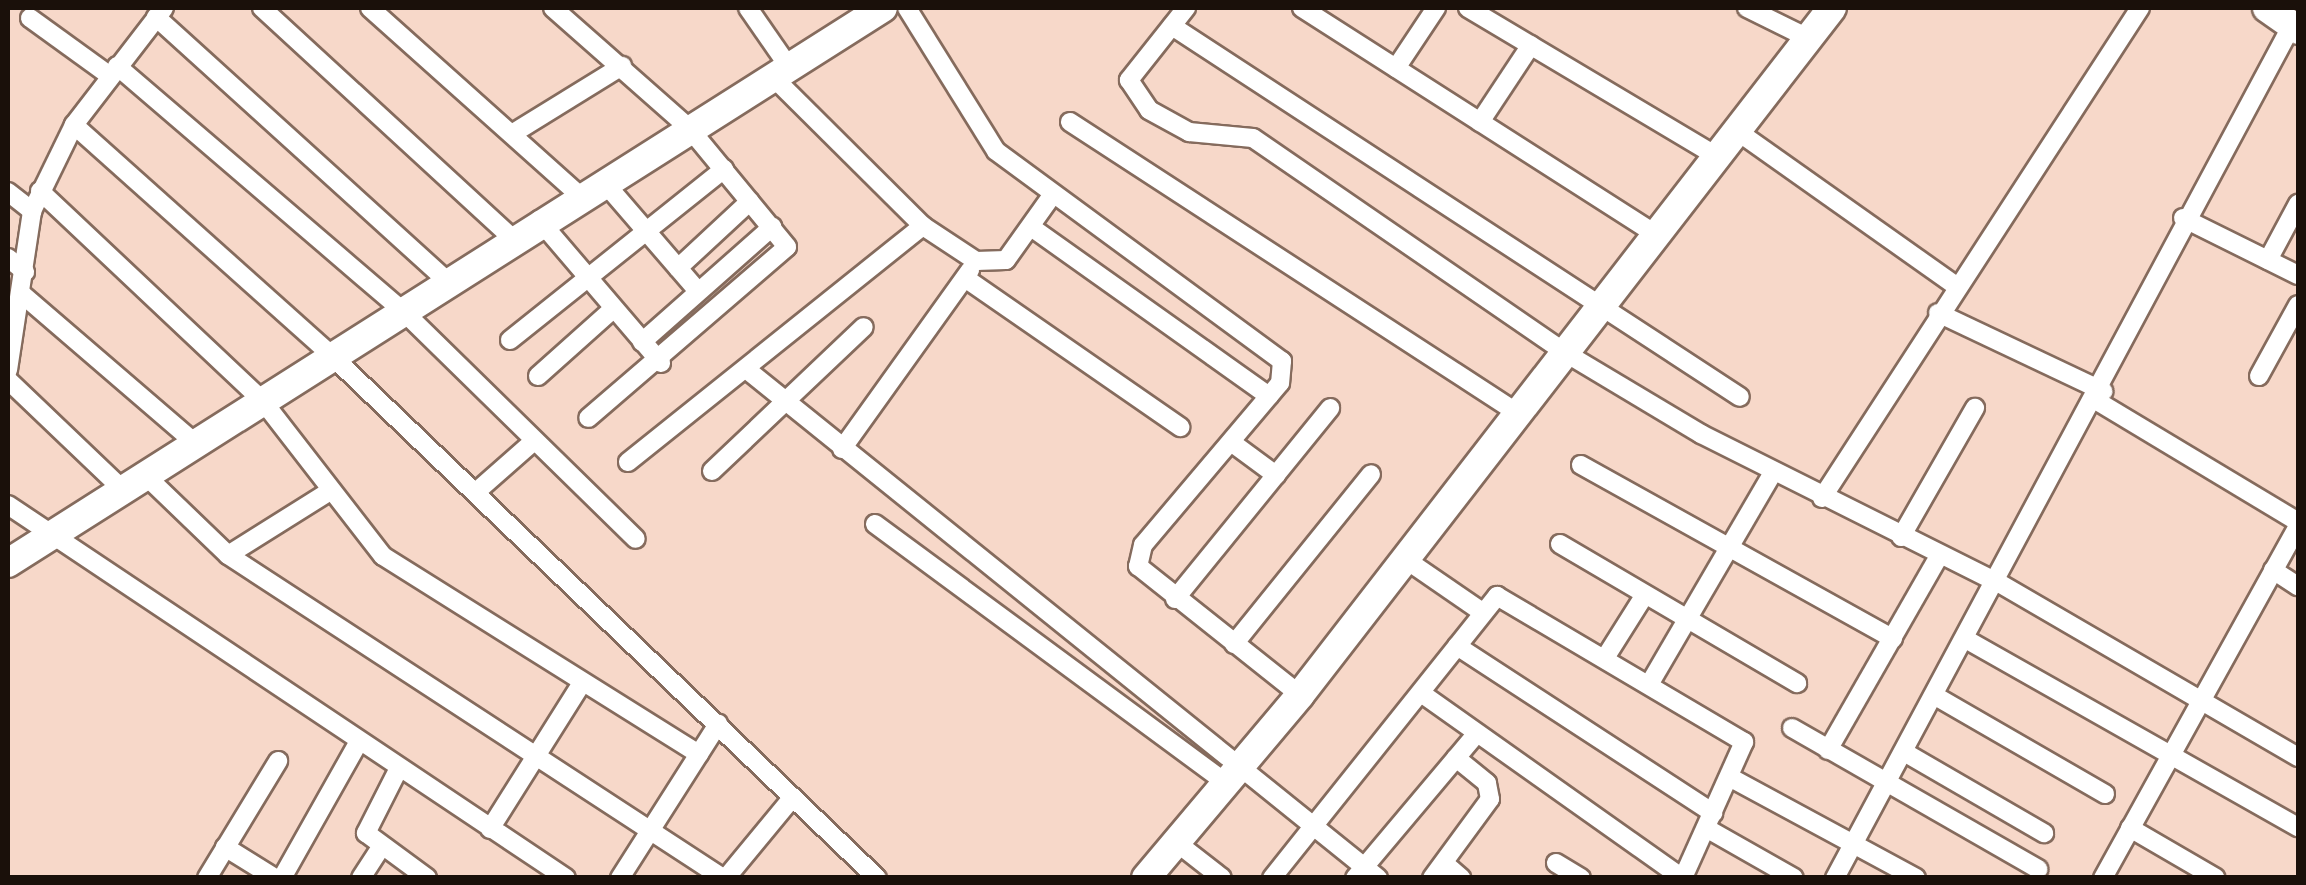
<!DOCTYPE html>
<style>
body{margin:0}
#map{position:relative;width:2306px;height:885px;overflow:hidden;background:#f7d8c9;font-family:Lora,serif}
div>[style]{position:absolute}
.roads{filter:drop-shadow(2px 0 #856b5d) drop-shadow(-2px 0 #856b5d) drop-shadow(0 2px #856b5d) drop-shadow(0 -2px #856b5d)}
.street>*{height:18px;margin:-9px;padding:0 9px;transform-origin:9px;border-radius:9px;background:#fff}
.secondary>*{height:28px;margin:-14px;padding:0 14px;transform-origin:14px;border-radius:14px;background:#fff}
span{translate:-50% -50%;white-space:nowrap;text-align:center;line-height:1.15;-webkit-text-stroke:10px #fff;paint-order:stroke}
.frame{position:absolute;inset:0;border:10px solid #1a100a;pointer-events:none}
</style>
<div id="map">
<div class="roads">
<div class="street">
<i style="left:164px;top:8px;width:148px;rotate:127.6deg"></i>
<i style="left:74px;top:125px;width:346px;rotate:41.8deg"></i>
<i style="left:332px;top:356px;width:755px;rotate:43.77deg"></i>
<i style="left:262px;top:8px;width:340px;rotate:42.6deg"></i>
<i style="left:370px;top:8px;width:280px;rotate:41.8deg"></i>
<i style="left:553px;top:8px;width:181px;rotate:41.4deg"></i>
<i style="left:689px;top:128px;width:154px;rotate:50.5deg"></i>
<i style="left:787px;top:247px;width:262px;rotate:139.3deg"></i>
<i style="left:748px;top:8px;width:72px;rotate:55.2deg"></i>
<i style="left:907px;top:8px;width:168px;rotate:58.1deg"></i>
<i style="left:996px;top:151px;width:355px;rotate:36.3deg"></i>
<i style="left:1282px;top:361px;width:22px;rotate:95deg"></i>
<i style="left:1280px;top:383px;width:212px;rotate:130.2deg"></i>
<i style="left:1143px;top:545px;width:22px;rotate:103deg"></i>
<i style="left:1138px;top:566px;width:207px;rotate:38.5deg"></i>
<i style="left:1186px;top:8px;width:92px;rotate:128.4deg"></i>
<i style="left:1129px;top:80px;width:36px;rotate:56deg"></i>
<i style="left:1149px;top:110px;width:46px;rotate:28.8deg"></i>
<i style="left:1189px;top:132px;width:64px;rotate:5.4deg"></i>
<i style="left:1253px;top:138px;width:378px;rotate:34.5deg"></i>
<i style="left:1564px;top:352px;width:160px;rotate:30.9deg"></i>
<i style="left:1701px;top:434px;width:333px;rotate:26.6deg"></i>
<i style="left:1999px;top:583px;width:346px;rotate:30.2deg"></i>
<i style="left:1302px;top:8px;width:421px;rotate:32.6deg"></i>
<i style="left:1468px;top:8px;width:293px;rotate:30.8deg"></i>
<i style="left:1747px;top:8px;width:70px;rotate:26.2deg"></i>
<i style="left:156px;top:17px;width:391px;rotate:42.2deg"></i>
<i style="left:30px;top:18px;width:99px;rotate:35.9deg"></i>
<i style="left:1172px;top:26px;width:678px;rotate:33.15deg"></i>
<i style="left:117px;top:66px;width:375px;rotate:40.6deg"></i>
<i style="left:402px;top:310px;width:327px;rotate:44.4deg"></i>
<i style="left:1396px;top:68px;width:72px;rotate:-56.3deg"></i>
<i style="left:773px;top:77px;width:211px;rotate:44.8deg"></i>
<i style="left:923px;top:226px;width:64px;rotate:33.4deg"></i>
<i style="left:976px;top:261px;width:30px;rotate:-2deg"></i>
<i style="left:1006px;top:260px;width:77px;rotate:-54.5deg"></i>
<i style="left:1070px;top:122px;width:532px;rotate:33.03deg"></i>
<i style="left:1480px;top:122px;width:92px;rotate:-56.5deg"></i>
<i style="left:515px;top:132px;width:126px;rotate:-31.7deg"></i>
<i style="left:1740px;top:133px;width:263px;rotate:35.3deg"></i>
<i style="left:603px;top:181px;width:145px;rotate:49.2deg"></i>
<i style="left:40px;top:191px;width:305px;rotate:43.3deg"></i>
<i style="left:262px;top:400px;width:197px;rotate:52.2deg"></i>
<i style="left:383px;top:556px;width:373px;rotate:32.1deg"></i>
<i style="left:8px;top:192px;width:31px;rotate:38deg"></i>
<i style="left:2183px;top:218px;width:128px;rotate:26.4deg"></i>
<i style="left:539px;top:220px;width:188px;rotate:49.5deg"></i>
<i style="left:1031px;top:227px;width:292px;rotate:35.4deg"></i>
<i style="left:8px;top:258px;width:22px;rotate:39deg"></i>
<i style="left:2268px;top:260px;width:64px;rotate:-61.8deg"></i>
<i style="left:678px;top:268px;width:98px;rotate:-42.9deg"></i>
<i style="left:965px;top:278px;width:262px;rotate:34.7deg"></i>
<i style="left:23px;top:295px;width:227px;rotate:40.7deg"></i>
<i style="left:1938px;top:313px;width:183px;rotate:25.3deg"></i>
<i style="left:510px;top:340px;width:274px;rotate:-38.6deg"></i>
<i style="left:642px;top:342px;width:174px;rotate:-41.5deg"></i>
<i style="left:8px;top:370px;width:161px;rotate:-81.4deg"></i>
<i style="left:32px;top:211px;width:96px;rotate:-64deg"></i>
<i style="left:751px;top:373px;width:805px;rotate:38.85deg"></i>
<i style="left:538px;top:376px;width:101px;rotate:-41.8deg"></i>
<i style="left:2259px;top:376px;width:81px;rotate:-61.2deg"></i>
<i style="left:8px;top:380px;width:159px;rotate:43.7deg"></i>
<i style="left:2097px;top:401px;width:235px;rotate:31deg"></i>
<i style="left:1231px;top:442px;width:56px;rotate:36.3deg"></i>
<i style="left:842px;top:449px;width:220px;rotate:-54.4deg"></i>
<i style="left:628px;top:462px;width:378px;rotate:-38.7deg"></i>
<i style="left:1581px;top:465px;width:357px;rotate:29.1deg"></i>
<i style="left:712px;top:471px;width:209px;rotate:-43.5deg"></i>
<i style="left:145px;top:475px;width:115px;rotate:43.9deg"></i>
<i style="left:228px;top:555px;width:591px;rotate:33.13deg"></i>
<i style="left:476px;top:492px;width:76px;rotate:-41.3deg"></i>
<i style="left:1822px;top:498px;width:584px;rotate:-57.02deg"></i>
<i style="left:8px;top:505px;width:671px;rotate:33.76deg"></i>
<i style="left:875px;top:524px;width:436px;rotate:36.4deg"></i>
<i style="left:1901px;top:537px;width:149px;rotate:-60.2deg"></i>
<i style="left:1560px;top:544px;width:275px;rotate:30.4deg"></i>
<i style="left:228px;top:555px;width:117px;rotate:-32.1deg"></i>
<i style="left:1405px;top:559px;width:93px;rotate:34.5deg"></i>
<i style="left:2273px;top:570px;width:30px;rotate:33deg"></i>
<i style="left:1175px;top:599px;width:246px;rotate:-50.9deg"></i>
<i style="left:1969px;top:641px;width:378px;rotate:29.5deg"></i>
<i style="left:1234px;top:644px;width:218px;rotate:-51.1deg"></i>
<i style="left:1457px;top:646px;width:306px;rotate:33.1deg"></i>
<i style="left:1605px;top:658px;width:73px;rotate:-57.8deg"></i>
<i style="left:1650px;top:683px;width:242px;rotate:-59.7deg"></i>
<i style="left:1421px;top:693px;width:320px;rotate:35.3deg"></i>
<i style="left:1937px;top:697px;width:194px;rotate:30deg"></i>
<i style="left:1792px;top:728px;width:284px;rotate:29.8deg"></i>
<i style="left:1828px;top:750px;width:224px;rotate:-60.2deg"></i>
<i style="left:1904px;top:752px;width:162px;rotate:30.1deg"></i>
<i style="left:398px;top:770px;width:71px;rotate:116.9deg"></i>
<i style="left:366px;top:833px;width:76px;rotate:36.4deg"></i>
<i style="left:1733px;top:779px;width:208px;rotate:28.4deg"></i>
<i style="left:1706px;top:828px;width:101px;rotate:29.6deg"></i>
<i style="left:2130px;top:828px;width:99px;rotate:30.2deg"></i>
<i style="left:490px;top:829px;width:173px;rotate:-57.8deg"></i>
<i style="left:1176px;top:842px;width:58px;rotate:38deg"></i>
<i style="left:225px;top:847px;width:59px;rotate:31.8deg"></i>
<i style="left:1444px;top:863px;width:23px;rotate:41deg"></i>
<i style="left:1556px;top:863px;width:29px;rotate:31deg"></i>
<i style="left:207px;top:878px;width:137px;rotate:-58.7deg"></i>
<i style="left:282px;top:878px;width:155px;rotate:-60.6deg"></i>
<i style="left:361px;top:878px;width:37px;rotate:-57deg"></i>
<i style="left:620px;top:878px;width:183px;rotate:-57.5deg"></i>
<i style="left:726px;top:878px;width:105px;rotate:-50.4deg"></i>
<i style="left:1272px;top:878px;width:361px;rotate:-51.4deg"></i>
<i style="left:1497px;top:596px;width:287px;rotate:30.6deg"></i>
<i style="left:1744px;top:742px;width:149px;rotate:114.2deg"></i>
<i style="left:1355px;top:878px;width:183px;rotate:-49.9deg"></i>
<i style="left:1432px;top:878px;width:98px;rotate:-53.7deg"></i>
<i style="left:1490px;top:799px;width:16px;rotate:-101deg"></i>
<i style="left:1487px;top:783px;width:40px;rotate:-141deg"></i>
<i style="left:1835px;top:878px;width:968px;rotate:-61.82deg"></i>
<i style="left:2103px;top:878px;width:402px;rotate:-61deg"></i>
</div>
<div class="secondary">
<i style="left:2267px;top:8px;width:38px;rotate:35deg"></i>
<i style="left:8px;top:563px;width:1036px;rotate:-32.39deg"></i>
<i style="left:1146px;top:878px;width:239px;rotate:-49.9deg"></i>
<i style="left:1300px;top:695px;width:869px;rotate:-52.25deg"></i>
</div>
</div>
<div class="frame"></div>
</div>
